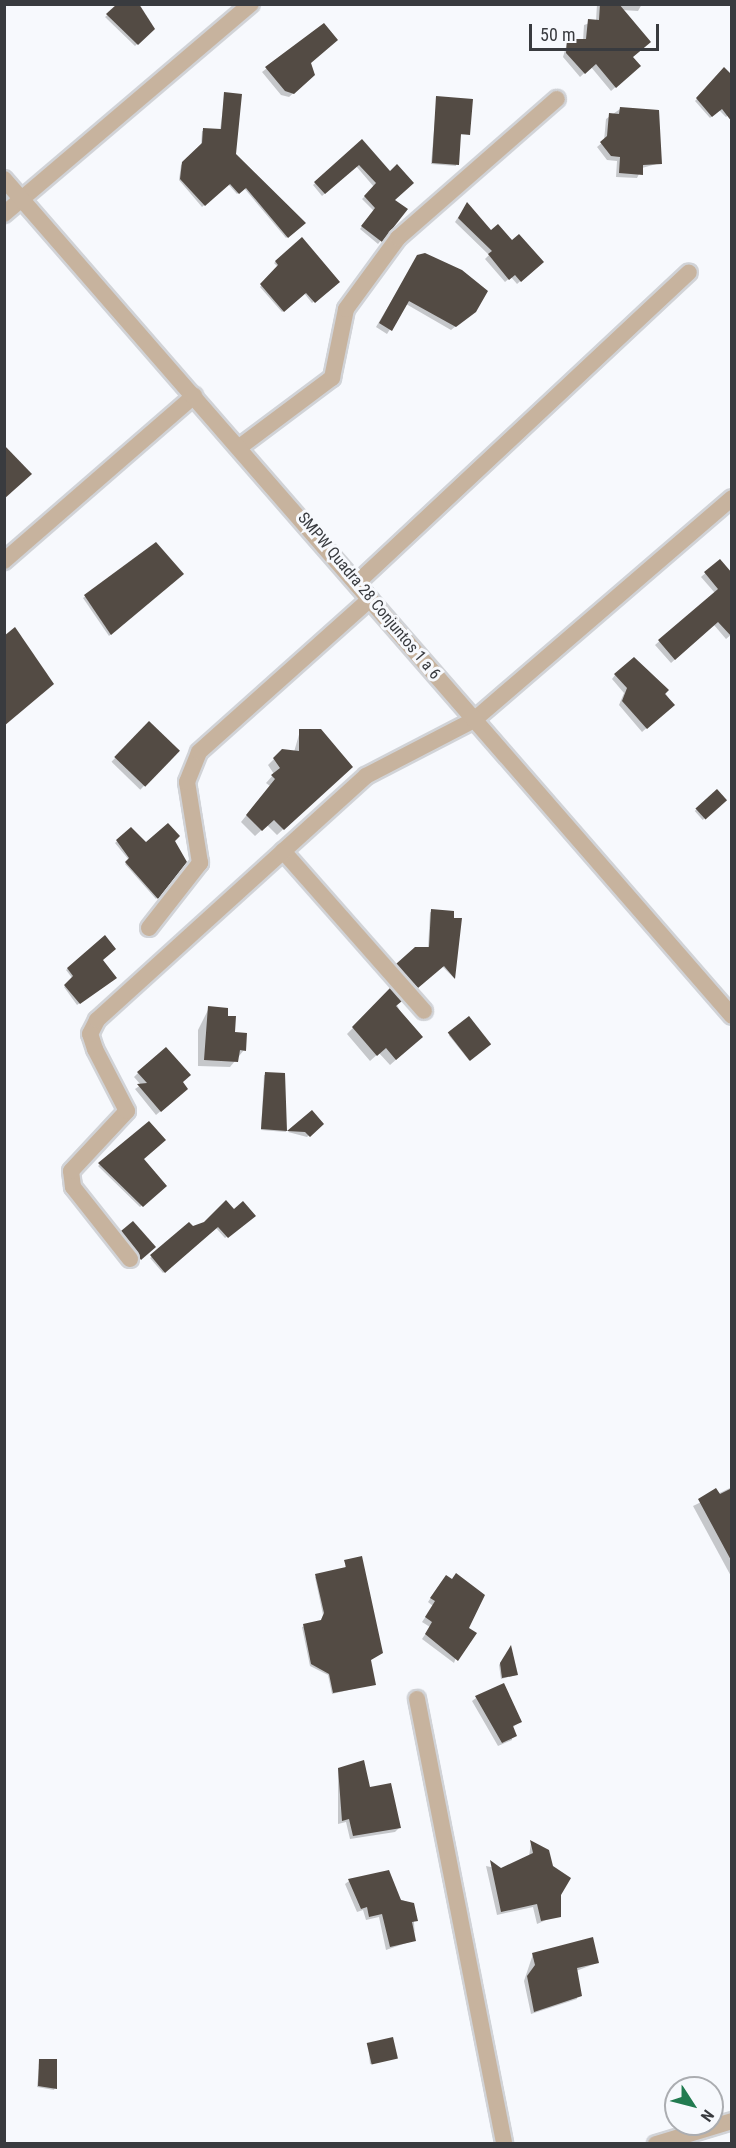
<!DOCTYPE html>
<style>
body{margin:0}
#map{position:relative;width:736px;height:2148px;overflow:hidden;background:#f7f9fd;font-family:"Roboto Condensed",sans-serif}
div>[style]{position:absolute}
.shadow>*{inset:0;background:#0003;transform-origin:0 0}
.building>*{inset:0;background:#534b44;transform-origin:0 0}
.roads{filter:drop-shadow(2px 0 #d1d3d7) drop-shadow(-2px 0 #d1d3d7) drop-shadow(0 2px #d1d3d7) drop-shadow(0 -2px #d1d3d7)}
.minor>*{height:16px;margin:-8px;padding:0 8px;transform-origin:8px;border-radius:8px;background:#c7b39e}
.tertiary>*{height:16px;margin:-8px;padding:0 8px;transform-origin:8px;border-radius:8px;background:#c7b39e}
span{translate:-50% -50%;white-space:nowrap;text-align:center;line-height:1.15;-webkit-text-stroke:6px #f7f9fd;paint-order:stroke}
.street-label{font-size:16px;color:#393b3f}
.frame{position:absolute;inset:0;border:6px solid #393b3f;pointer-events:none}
.north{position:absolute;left:664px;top:2076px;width:60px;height:60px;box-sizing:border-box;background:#f7f9fd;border:2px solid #abadb1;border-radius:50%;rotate:126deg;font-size:16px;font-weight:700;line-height:24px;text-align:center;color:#393b3f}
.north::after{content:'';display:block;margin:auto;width:21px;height:27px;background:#227b50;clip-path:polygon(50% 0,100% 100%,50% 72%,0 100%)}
.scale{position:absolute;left:529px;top:24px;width:130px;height:27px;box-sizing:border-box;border:3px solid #393b3f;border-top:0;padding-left:8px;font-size:18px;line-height:21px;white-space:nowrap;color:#393b3f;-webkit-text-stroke:4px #f7f9fd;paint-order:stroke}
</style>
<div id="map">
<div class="shadow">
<i style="clip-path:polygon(121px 4px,153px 29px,135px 46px,105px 17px)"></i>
<i style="clip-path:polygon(597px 4px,642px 4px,638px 11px,622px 10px,635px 70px,611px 91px,591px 67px,580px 77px,563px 57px,568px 40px,583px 41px,584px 25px,596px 21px)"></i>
<i style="clip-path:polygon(324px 25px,309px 63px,309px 79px,289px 97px,281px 95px,262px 72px)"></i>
<i style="clip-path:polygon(724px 69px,732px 112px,726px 117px,719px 110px,710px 118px,695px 101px)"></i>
<i style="clip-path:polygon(225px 94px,234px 154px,304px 223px,286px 238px,244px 188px,237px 194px,228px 184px,202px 207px,179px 180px,181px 165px,201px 146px,202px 131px,220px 130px)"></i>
<i style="clip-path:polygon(437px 97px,469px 134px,459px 135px,456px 166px,431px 164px)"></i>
<i style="clip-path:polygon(620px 109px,660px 163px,642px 168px,637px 178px,616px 177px,617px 161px,607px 160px,597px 147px,604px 141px,606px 119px)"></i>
<i style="clip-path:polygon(362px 141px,393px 200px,406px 209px,378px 244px,360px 229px,374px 211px,362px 199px,374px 187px,356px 166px,322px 196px,313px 185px)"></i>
<i style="clip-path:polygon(467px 204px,491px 232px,542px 262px,517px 284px,511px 277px,505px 282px,485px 259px,489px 255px,455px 222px)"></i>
<i style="clip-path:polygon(302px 239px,338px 281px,312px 303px,304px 293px,282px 312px,260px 287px,278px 267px,274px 263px)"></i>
<i style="clip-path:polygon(418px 256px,470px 315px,451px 330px,406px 304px,387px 334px,376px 327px)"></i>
<i style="clip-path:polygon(156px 544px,182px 574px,109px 636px,83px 598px)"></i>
<i style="clip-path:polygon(719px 561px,732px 634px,726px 639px,714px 625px,671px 663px,655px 645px,715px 593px,701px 577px)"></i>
<i style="clip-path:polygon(615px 675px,657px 680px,673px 705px,642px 732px,619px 705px,624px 693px,612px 679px)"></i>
<i style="left:149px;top:723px;width:40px;height:54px;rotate:44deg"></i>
<i style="clip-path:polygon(300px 731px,345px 772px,277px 835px,267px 825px,255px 836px,241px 822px,270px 786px,266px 783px,274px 774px,268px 765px,282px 751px,294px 752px)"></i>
<i style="left:717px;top:791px;width:12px;height:30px;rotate:48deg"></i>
<i style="clip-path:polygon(131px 829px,146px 845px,173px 841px,185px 862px,156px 899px,125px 864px,129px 860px,115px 843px)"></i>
<i style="clip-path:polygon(430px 912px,461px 920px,454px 978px,442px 966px,415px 988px,396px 966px,416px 949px,428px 949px)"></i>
<i style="clip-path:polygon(104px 937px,101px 960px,113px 980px,77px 1005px,64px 987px,73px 979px,66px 970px)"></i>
<i style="clip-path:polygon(390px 990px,415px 1043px,390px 1065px,379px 1053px,370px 1061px,347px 1034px)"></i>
<i style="clip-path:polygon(209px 1008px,226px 1017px,244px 1050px,230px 1067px,198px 1066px,198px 1030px)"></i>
<i style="left:469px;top:1019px;width:32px;height:26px;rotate:51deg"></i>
<i style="clip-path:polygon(138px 1073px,181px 1082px,183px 1092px,156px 1115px,135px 1089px,141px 1085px,134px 1077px)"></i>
<i style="clip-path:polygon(264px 1075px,284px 1075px,286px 1132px,261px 1130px)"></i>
<i style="clip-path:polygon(312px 1112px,322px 1123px,307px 1137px,288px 1132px)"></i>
<i style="clip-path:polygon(149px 1123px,142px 1159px,165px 1186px,140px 1207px,98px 1166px)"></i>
<i style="clip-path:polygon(234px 1211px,254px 1216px,225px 1238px,216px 1228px,163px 1273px,150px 1258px,189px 1224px,193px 1228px)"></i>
<i style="clip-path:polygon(133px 1223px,154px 1247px,138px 1260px,121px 1234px)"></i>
<i style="clip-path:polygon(732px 1487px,732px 1578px,693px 1506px)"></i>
<i style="clip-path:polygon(345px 1561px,374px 1684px,332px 1694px,328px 1675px,310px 1666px,302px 1627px,320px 1622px,323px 1615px,315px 1577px,345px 1569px)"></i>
<i style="clip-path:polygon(442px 1581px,467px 1628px,454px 1663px,422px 1639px,430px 1627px,422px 1622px,433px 1606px,428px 1602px)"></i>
<i style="clip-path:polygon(510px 1648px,516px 1675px,501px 1679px,499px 1665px)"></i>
<i style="clip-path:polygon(476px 1698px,521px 1721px,512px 1728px,512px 1740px,498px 1746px,472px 1701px)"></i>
<i style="clip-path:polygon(338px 1769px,369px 1789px,399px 1828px,395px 1832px,350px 1839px,346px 1822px,338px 1824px)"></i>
<i style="clip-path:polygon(531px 1842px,559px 1895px,560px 1914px,537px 1924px,533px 1907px,497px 1915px,486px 1866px,500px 1869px,529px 1857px)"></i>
<i style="clip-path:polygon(349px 1881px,413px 1904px,415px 1940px,386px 1950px,379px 1917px,366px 1920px,363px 1910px,357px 1912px,345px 1884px)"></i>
<i style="clip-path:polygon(533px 1954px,597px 1963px,576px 1971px,577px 1999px,531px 2014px,524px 1981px)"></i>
<i style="clip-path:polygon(368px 2044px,396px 2057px,370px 2064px)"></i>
<i style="clip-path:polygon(40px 2060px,55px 2088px,54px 2090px,37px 2087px)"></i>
</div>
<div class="building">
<i style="clip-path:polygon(117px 4px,139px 4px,155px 29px,138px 45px,106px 14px)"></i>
<i style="clip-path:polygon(600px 4px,619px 4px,651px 42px,633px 57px,641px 66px,616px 88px,596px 64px,585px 74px,566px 53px,567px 39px,586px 39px,588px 19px,599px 20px)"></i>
<i style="clip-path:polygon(324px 23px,338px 40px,311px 63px,315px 75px,294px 94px,285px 91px,265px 67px)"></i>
<i style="clip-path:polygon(724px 67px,732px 75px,732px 122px,722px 109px,712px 117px,696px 98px)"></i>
<i style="clip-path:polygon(224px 92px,242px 94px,236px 154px,306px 223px,288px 238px,246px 188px,239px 194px,230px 184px,205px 206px,180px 179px,182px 162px,202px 143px,203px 128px,221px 129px)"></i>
<i style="clip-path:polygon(436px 96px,473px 99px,470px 135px,461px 134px,459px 165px,432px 163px)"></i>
<i style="clip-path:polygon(620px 107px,659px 110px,662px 164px,643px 165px,643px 175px,619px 173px,620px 157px,611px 156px,600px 142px,607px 136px,609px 113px,619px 114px)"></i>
<i style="clip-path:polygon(362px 139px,390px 171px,397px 164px,414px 183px,395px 200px,408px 209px,382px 242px,361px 226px,375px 208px,364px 196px,376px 183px,359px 165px,325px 194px,314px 182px)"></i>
<i style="clip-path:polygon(467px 202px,491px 230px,498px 224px,512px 240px,519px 234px,544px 262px,521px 282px,515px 275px,509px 280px,488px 254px,492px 251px,458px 218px)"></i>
<i style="clip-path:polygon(302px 237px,340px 282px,315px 303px,306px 293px,284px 312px,260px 284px,278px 265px,275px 261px)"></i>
<i style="clip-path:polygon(425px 253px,462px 270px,488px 291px,476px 312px,456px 327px,409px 301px,392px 331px,379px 323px,417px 255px)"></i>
<i style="clip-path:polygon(4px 445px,32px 474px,4px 499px)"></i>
<i style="clip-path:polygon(156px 542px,184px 574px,111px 635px,84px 595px)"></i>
<i style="clip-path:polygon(720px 559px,732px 573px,732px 637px,718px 622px,675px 660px,658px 640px,718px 589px,704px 572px)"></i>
<i style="clip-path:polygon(15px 627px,54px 684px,4px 726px,4px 636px)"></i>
<i style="clip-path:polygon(634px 657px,669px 690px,665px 694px,675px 705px,647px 729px,622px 701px,627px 688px,614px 674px)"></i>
<i style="left:149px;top:721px;width:43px;height:50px;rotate:44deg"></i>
<i style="clip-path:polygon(299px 729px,321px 729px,353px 767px,284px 830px,274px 820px,262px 831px,246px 815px,275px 779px,271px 775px,280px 768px,273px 758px,282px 749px,299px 751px)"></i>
<i style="left:717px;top:789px;width:15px;height:29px;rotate:48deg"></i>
<i style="clip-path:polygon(168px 823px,180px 836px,175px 841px,187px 862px,158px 899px,125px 862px,129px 858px,116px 840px,131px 827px,146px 842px)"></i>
<i style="clip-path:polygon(431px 909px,454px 911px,454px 918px,462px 918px,455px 979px,444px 966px,418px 988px,396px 964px,415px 947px,429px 947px)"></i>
<i style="clip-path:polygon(105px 935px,116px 949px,103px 960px,117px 978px,80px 1004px,64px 985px,73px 976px,67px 968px)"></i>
<i style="clip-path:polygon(390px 988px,402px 1001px,396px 1006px,423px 1037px,396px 1060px,386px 1048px,377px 1056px,352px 1027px)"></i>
<i style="clip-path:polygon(208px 1006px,228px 1008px,228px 1016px,236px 1016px,235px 1032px,247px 1033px,246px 1051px,240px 1050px,238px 1062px,204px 1060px)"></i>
<i style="left:469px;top:1016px;width:36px;height:27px;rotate:52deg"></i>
<i style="clip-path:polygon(166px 1047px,191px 1075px,183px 1082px,188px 1089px,161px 1112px,137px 1084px,147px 1083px,137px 1072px)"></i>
<i style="clip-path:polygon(265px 1072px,285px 1073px,287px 1131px,312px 1110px,324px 1124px,310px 1137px,305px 1132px,287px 1131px,261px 1129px)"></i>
<i style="clip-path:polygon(149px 1121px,166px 1140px,144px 1159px,167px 1186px,143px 1207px,98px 1163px)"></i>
<i style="clip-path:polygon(226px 1200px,234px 1209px,243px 1201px,256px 1216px,228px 1238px,218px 1227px,165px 1273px,150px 1255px,189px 1222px,193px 1226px,204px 1222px)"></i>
<i style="clip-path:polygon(133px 1221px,156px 1247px,141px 1260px,121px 1231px)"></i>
<i style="clip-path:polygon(716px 1488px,720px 1494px,732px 1488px,732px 1562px,698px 1499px)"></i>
<i style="clip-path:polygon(362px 1556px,383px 1653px,371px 1660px,376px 1685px,333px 1693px,329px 1674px,311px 1664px,303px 1624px,321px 1620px,324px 1613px,315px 1574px,346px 1567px,344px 1560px)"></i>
<i style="clip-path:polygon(456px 1573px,485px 1595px,469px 1628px,477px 1633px,458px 1661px,425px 1634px,432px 1622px,425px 1617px,435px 1601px,430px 1598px,446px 1575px,452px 1579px)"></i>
<i style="clip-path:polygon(511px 1645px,518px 1675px,502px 1678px,500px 1663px)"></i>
<i style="clip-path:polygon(504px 1683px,522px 1722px,513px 1726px,517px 1736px,502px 1743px,475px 1696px)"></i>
<i style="clip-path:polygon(364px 1760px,370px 1787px,391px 1783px,401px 1828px,353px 1836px,349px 1819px,342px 1821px,338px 1768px)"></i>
<i style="clip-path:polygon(530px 1840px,549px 1850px,553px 1866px,571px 1878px,561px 1895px,561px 1917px,541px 1921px,537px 1904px,501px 1912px,490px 1860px,501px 1868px,533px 1853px)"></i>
<i style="clip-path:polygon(389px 1870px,401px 1900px,414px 1903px,418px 1921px,412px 1922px,416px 1941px,390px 1947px,382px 1914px,369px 1917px,367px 1907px,361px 1909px,348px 1879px)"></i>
<i style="clip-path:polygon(593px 1937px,599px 1963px,577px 1968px,582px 1996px,534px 2012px,527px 1976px,535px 1965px,532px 1953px)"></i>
<i style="left:393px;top:2037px;width:22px;height:27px;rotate:77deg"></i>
<i style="clip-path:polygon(39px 2059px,57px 2059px,57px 2089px,38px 2086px)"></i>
</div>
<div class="roads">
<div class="minor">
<i style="left:4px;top:214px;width:324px;rotate:-40.4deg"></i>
<i style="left:241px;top:446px;width:114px;rotate:-36.8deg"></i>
<i style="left:332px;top:378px;width:70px;rotate:-78.5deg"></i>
<i style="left:346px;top:309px;width:88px;rotate:-53.8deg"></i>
<i style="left:398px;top:238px;width:211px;rotate:-41.2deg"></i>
<i style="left:4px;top:561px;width:252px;rotate:-41deg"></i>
<i style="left:358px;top:582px;width:453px;rotate:-43.1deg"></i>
<i style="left:283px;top:851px;width:213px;rotate:48.6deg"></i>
<i style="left:149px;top:928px;width:83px;rotate:-51.9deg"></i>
<i style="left:200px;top:863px;width:82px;rotate:-99.1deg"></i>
<i style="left:187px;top:782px;width:32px;rotate:-68deg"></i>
<i style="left:199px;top:752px;width:229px;rotate:-41.8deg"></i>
<i style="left:130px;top:1259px;width:92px;rotate:-128.4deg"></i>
<i style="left:73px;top:1187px;width:16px;rotate:-97deg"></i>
<i style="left:71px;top:1171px;width:82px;rotate:-47deg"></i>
<i style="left:127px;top:1111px;width:70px;rotate:-117.3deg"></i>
<i style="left:95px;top:1049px;width:16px;rotate:-108deg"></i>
<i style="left:90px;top:1034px;width:16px;rotate:-63deg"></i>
<i style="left:97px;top:1020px;width:363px;rotate:-42.2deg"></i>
<i style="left:366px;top:776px;width:122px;rotate:-27.4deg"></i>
<i style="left:474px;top:720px;width:340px;rotate:-40.7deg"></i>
<i style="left:417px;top:1699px;width:453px;rotate:78.9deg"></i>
</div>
<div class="tertiary">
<i style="left:4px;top:179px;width:1109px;rotate:48.98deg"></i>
<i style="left:656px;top:2144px;width:79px;rotate:-16.8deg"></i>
</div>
</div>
<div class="street-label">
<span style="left:369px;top:596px;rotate:50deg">SMPW Quadra 28 Conjuntos 1 a 6</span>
</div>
<div class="frame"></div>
<div class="north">N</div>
<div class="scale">50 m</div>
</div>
